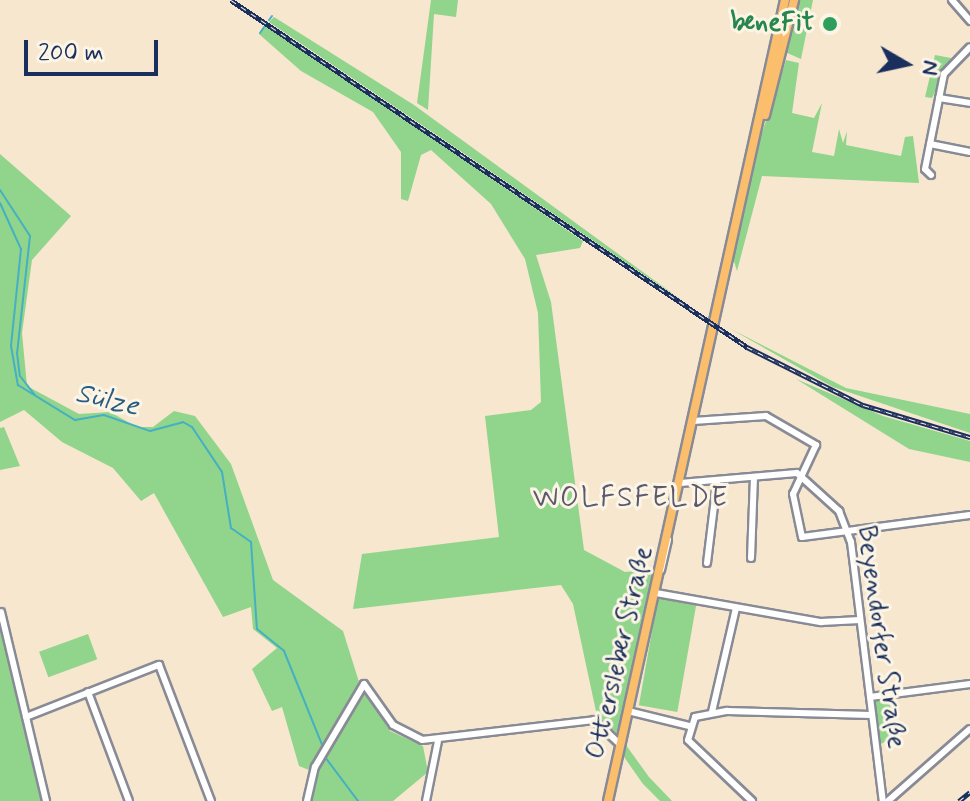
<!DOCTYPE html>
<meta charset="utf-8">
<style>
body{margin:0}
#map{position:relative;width:970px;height:801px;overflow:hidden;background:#f6e7ce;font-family:Mynerve,sans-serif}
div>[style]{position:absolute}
.green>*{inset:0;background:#91d48c;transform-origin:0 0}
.stream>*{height:2px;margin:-1px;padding:0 1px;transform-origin:1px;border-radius:1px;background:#44b0c2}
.roads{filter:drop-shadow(2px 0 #888b96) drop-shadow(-2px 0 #888b96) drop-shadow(0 2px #888b96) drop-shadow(0 -2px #888b96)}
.minor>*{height:6px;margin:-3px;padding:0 3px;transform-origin:3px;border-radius:3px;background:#fff}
.major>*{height:8px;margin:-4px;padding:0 4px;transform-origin:4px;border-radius:4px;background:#fabe6d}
.rail>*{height:5px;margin-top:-2.5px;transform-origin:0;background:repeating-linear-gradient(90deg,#fcf5e5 0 6px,#1b2f5e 0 12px);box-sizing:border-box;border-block:2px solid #1b2f5e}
.dots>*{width:22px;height:22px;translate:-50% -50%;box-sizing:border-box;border:4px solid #fcf5e5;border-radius:50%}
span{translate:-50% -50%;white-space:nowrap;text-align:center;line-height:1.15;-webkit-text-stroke:6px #fcf5e5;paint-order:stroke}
.leisure-label{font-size:26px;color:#27864d;font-weight:700}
.right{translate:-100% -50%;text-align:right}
.street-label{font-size:26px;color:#1b2f5e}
.water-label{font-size:28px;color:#295c81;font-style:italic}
.neighbourhood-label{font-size:28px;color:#5c596f;letter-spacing:2px}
.north{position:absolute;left:866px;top:24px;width:80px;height:80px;-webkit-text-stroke:6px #fcf5e5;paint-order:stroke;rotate:99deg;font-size:22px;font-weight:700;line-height:32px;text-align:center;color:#1b2f5e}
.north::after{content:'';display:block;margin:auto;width:28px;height:36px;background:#1b2f5e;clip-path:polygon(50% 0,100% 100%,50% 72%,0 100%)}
.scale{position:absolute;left:24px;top:40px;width:134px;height:36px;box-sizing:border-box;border:4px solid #1b2f5e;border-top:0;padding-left:10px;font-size:24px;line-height:28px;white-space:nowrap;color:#1b2f5e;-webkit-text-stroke:6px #fcf5e5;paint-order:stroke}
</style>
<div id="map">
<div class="green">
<i style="clip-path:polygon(431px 0,458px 0,456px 17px,434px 14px,428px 110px,417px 103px)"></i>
<i style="clip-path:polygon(796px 0,813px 0,801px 59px,785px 52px)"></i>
<i style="clip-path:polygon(274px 17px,414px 105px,684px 302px,269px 22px)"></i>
<i style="clip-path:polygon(265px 24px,583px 241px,580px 248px,536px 255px,551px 302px,584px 550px,625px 572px,655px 569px,617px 733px,597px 716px,573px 604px,561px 585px,353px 609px,362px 554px,499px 537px,485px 416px,531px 410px,541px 402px,538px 313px,525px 259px,491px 204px,431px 150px,421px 155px,408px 201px,401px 199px,401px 152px,373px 112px,301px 71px,259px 34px)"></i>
<i style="clip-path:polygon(935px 55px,951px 58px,932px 98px,925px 97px)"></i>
<i style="clip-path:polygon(786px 60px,799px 63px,792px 113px,814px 118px,822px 103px,812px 152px,834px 156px,839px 129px,843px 143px,847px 131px,846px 145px,901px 156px,905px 137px,913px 136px,919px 183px,762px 176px,737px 271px,733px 258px,753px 160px)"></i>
<i style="clip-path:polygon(0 154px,71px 216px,32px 260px,22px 333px,27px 386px,79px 414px,110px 412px,137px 427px,153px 427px,174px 411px,195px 416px,231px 464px,273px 580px,343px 631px,359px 682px,309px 770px,299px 766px,282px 707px,272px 711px,252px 669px,277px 648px,253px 629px,251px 607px,223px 617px,154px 493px,141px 501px,113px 468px,62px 442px,24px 410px,0 422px)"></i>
<i style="clip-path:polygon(729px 328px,846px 388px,970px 414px,970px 433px,833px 387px)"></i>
<i style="clip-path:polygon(796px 379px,883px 416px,970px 441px,970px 462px,909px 449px)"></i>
<i style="clip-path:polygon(4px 427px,20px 466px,0 470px,0 428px)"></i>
<i style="left:658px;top:597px;width:39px;height:110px;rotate:10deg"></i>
<i style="clip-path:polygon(0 623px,24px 719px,44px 801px,0 801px)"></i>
<i style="left:88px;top:634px;width:27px;height:52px;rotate:70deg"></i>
<i style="clip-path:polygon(363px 688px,390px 731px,423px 746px,428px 772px,393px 801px,310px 801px,317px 767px)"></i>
<i style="clip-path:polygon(889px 696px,894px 737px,879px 745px,873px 698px)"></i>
<i style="clip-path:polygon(623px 741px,649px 777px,672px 801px,660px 801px,643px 784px,622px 754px)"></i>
</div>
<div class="stream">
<i style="left:269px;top:20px;width:5px;rotate:-53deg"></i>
<i style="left:260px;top:33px;width:7px;rotate:-56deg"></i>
<i style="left:0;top:190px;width:55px;rotate:56.9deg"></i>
<i style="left:30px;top:236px;width:118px;rotate:96.3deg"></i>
<i style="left:17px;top:353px;width:23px;rotate:83deg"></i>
<i style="left:20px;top:376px;width:24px;rotate:52deg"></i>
<i style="left:0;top:203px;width:51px;rotate:65.5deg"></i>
<i style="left:21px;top:249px;width:98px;rotate:95.9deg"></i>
<i style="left:11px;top:346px;width:40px;rotate:80deg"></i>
<i style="left:18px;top:385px;width:67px;rotate:31.6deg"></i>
<i style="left:75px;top:420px;width:29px;rotate:-10deg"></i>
<i style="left:104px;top:415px;width:49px;rotate:19.2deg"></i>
<i style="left:150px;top:431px;width:34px;rotate:-15deg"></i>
<i style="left:183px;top:422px;width:10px;rotate:29deg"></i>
<i style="left:192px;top:427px;width:54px;rotate:56.3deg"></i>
<i style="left:222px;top:472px;width:57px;rotate:80.9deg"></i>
<i style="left:231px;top:528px;width:24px;rotate:35deg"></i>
<i style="left:251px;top:542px;width:87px;rotate:86.1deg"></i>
<i style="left:257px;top:629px;width:35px;rotate:39deg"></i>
<i style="left:284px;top:651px;width:104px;rotate:67.9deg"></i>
<i style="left:325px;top:757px;width:55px;rotate:53.1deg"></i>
</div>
<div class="roads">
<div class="minor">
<i style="left:952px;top:0;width:28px;rotate:49deg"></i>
<i style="left:939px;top:98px;width:31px;rotate:9deg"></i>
<i style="left:930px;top:144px;width:41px;rotate:11.3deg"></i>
<i style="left:931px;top:175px;width:8px;rotate:-135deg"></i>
<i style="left:925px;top:169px;width:97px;rotate:-78.7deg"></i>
<i style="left:944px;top:74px;width:37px;rotate:-46deg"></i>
<i style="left:693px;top:421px;width:73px;rotate:-3.9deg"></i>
<i style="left:766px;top:416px;width:58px;rotate:30.1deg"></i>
<i style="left:816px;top:445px;width:54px;rotate:115.1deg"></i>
<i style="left:793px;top:494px;width:44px;rotate:78.2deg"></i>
<i style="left:802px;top:537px;width:169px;rotate:-7.5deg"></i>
<i style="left:680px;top:483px;width:117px;rotate:-4.9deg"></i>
<i style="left:797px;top:473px;width:57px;rotate:42.1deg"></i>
<i style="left:839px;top:511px;width:33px;rotate:69deg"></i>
<i style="left:851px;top:542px;width:261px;rotate:83deg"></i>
<i style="left:751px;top:558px;width:81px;rotate:-87.9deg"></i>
<i style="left:707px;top:563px;width:82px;rotate:-83deg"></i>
<i style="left:661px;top:570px;width:31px;rotate:-77deg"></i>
<i style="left:656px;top:593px;width:168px;rotate:10deg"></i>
<i style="left:821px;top:622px;width:39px;rotate:-3deg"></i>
<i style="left:1px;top:612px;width:194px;rotate:76.6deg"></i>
<i style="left:88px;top:692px;width:116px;rotate:69.4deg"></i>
<i style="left:870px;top:697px;width:101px;rotate:-7.4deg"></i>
<i style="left:628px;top:711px;width:63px;rotate:13.8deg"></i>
<i style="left:712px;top:712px;width:107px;rotate:-77deg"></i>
<i style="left:26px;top:717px;width:143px;rotate:-21.4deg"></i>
<i style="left:159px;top:665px;width:146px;rotate:69.1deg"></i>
<i style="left:307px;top:801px;width:35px;rotate:-77deg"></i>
<i style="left:315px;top:767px;width:96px;rotate:-59.4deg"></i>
<i style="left:364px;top:684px;width:50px;rotate:54.7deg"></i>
<i style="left:393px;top:725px;width:33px;rotate:27deg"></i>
<i style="left:422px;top:740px;width:173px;rotate:-6.6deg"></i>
<i style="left:594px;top:720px;width:34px;rotate:43deg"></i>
<i style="left:426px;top:801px;width:61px;rotate:-78.7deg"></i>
<i style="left:752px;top:801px;width:88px;rotate:-136.4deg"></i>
<i style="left:688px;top:740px;width:24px;rotate:-73deg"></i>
<i style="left:695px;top:717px;width:33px;rotate:-11deg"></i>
<i style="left:727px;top:711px;width:144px;rotate:1.6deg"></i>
<i style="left:888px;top:801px;width:109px;rotate:-41.3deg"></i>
</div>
<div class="major">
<i style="left:765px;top:115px;width:119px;rotate:-75.8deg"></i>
<i style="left:608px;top:801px;width:820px;rotate:-77.54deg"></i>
</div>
</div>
<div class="rail">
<i style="left:231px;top:0;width:622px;rotate:33.92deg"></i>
<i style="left:747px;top:347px;width:130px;rotate:26.6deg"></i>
<i style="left:863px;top:405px;width:112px;rotate:16.7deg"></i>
<i style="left:959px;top:801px;width:14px;rotate:-39deg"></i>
</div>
<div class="dots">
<i style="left:830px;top:24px;background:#2e9e5b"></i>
</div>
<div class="leisure-label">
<span class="right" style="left:814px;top:24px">beneFit</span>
</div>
<div class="street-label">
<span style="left:880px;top:637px;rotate:82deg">Beyendorfer Straße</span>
<span style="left:621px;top:653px;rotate:-77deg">Ottersleber Straße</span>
</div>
<div class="water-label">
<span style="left:107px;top:401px;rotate:13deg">Sülze</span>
</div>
<div class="neighbourhood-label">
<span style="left:631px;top:499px">WOLFSFELDE</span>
</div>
<div class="north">N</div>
<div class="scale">200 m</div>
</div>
